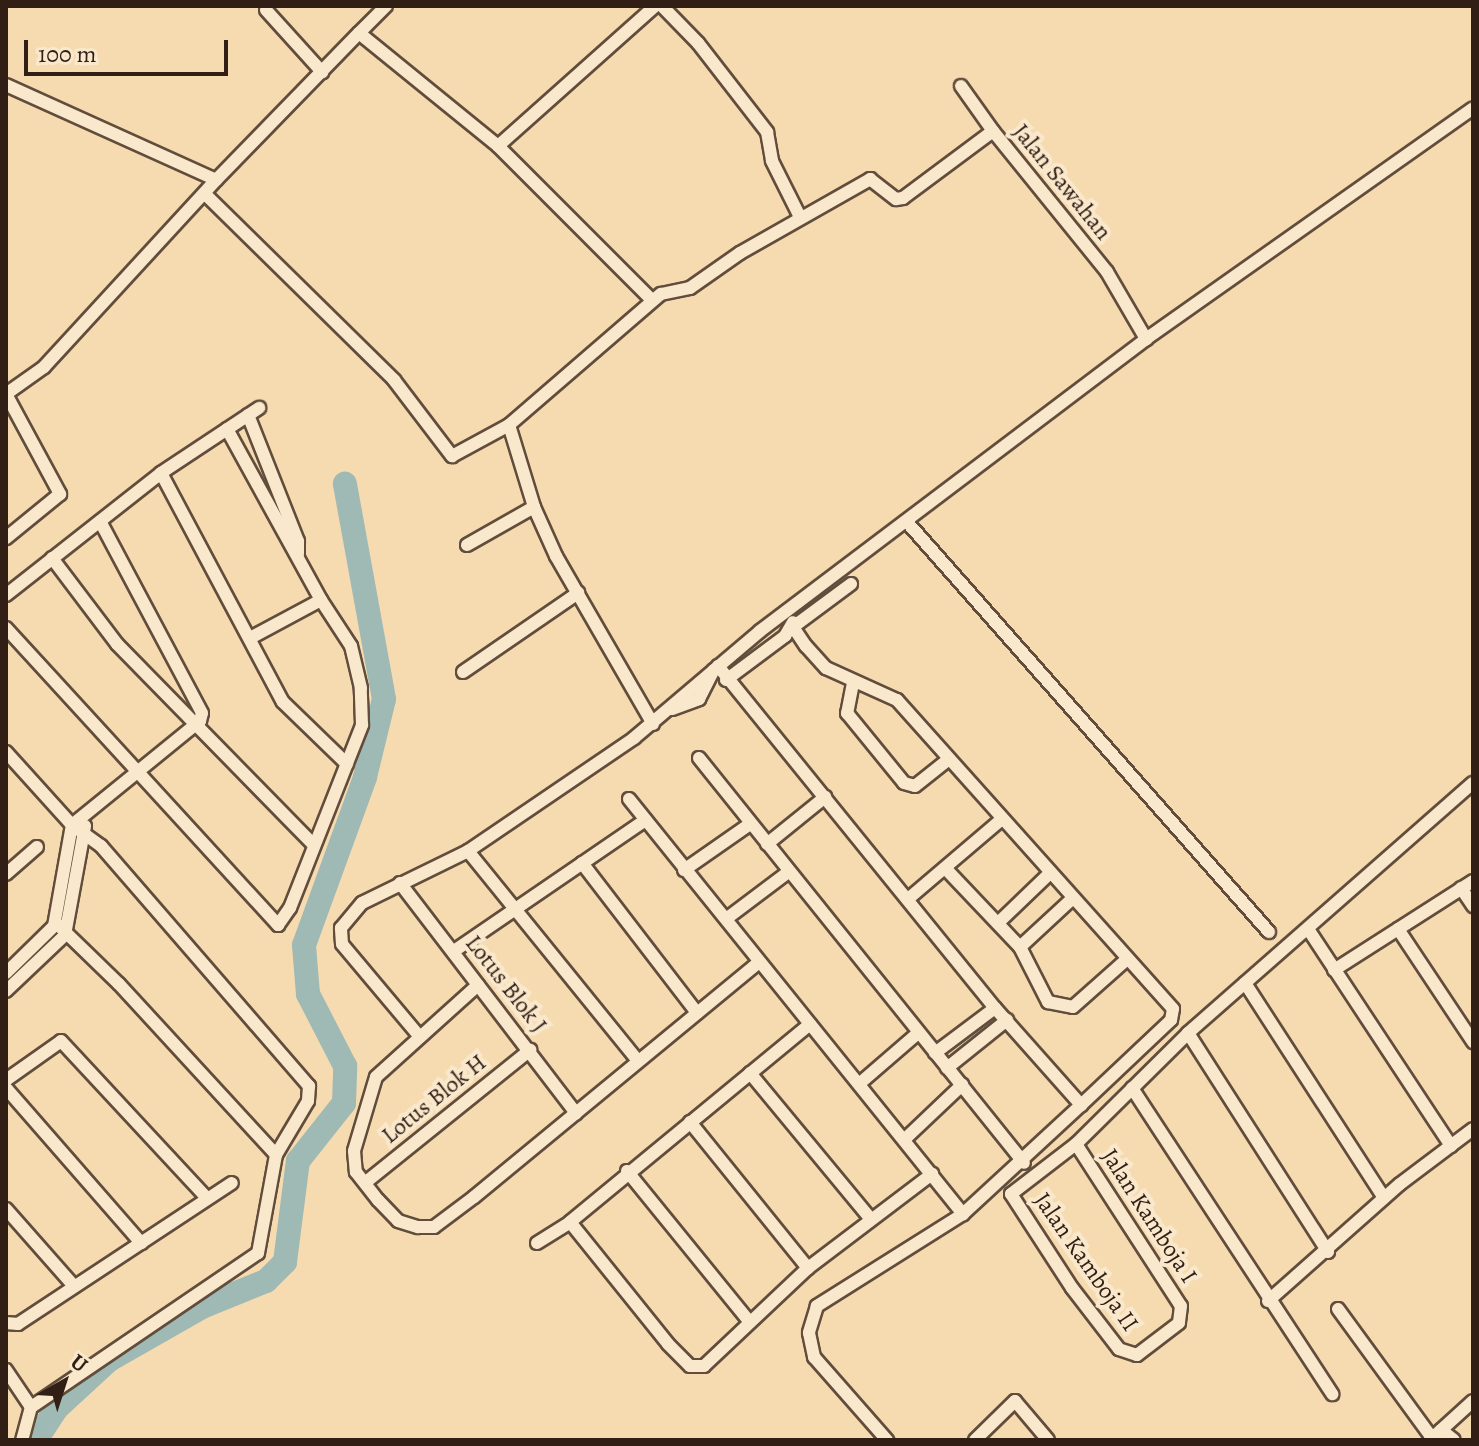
<!DOCTYPE html>
<style>
body{margin:0}
#map{position:relative;width:1479px;height:1446px;overflow:hidden;background:#f6dbb1;font-family:Alegreya,serif}
div>[style]{position:absolute}
.river>*{height:24px;margin:-12px;padding:0 12px;transform-origin:12px;border-radius:12px;background:#9fb9b4}
.roads{filter:drop-shadow(2px 0 #624d3c) drop-shadow(-2px 0 #624d3c) drop-shadow(0 2px #624d3c) drop-shadow(0 -2px #624d3c)}
.minor>*{height:12px;margin:-6px;padding:0 6px;transform-origin:6px;border-radius:6px;background:#f9e8cc}
span{translate:-50% -50%;white-space:nowrap;text-align:center;line-height:1.15;-webkit-text-stroke:8px #f9e8cc;paint-order:stroke}
.street-label{font-size:24px;color:#311e15}
.frame{position:absolute;inset:0;border:8px solid #311e15;pointer-events:none}
.north{position:absolute;left:24px;top:1342px;width:80px;height:80px;-webkit-text-stroke:6px #f9e8cc;paint-order:stroke;rotate:39deg;font-size:22px;font-weight:700;line-height:32px;text-align:center;color:#311e15}
.north::after{content:'';display:block;margin:auto;width:28px;height:36px;background:#311e15;clip-path:polygon(50% 0,100% 100%,50% 72%,0 100%)}
.scale{position:absolute;left:24px;top:40px;width:204px;height:36px;box-sizing:border-box;border:4px solid #311e15;border-top:0;padding-left:10px;font-size:24px;line-height:28px;white-space:nowrap;color:#311e15;-webkit-text-stroke:6px #f9e8cc;paint-order:stroke}
</style>
<div id="map">
<div class="river">
<i style="left:36px;top:1440px;width:38px;rotate:-57deg"></i>
<i style="left:57px;top:1408px;width:71px;rotate:-42.7deg"></i>
<i style="left:109px;top:1360px;width:109px;rotate:-29.6deg"></i>
<i style="left:204px;top:1306px;width:67px;rotate:-22deg"></i>
<i style="left:266px;top:1281px;width:27px;rotate:-45deg"></i>
<i style="left:285px;top:1262px;width:102px;rotate:-82.7deg"></i>
<i style="left:298px;top:1161px;width:74px;rotate:-51.6deg"></i>
<i style="left:344px;top:1103px;width:37px;rotate:-88deg"></i>
<i style="left:345px;top:1066px;width:81px;rotate:-117.2deg"></i>
<i style="left:308px;top:994px;width:49px;rotate:-94.7deg"></i>
<i style="left:304px;top:945px;width:179px;rotate:-70deg"></i>
<i style="left:365px;top:777px;width:80px;rotate:-76.3deg"></i>
<i style="left:384px;top:699px;width:219px;rotate:-100.3deg"></i>
</div>
<div class="roads">
<div class="minor">
<i style="left:662px;top:6px;width:52px;rotate:45.8deg"></i>
<i style="left:698px;top:43px;width:113px;rotate:52.2deg"></i>
<i style="left:767px;top:132px;width:29px;rotate:80deg"></i>
<i style="left:772px;top:161px;width:63px;rotate:63.4deg"></i>
<i style="left:266px;top:10px;width:84px;rotate:47.9deg"></i>
<i style="left:359px;top:33px;width:38px;rotate:-45deg"></i>
<i style="left:6px;top:85px;width:230px;rotate:24.3deg"></i>
<i style="left:216px;top:180px;width:205px;rotate:-45.8deg"></i>
<i style="left:359px;top:33px;width:179px;rotate:39.1deg"></i>
<i style="left:498px;top:146px;width:210px;rotate:-41.7deg"></i>
<i style="left:961px;top:86px;width:55px;rotate:54.6deg"></i>
<i style="left:498px;top:146px;width:218px;rotate:45deg"></i>
<i style="left:206px;top:195px;width:264px;rotate:44.5deg"></i>
<i style="left:394px;top:380px;width:96px;rotate:52.7deg"></i>
<i style="left:452px;top:456px;width:65px;rotate:-28.5deg"></i>
<i style="left:509px;top:425px;width:201px;rotate:-40.8deg"></i>
<i style="left:661px;top:294px;width:30px;rotate:-12deg"></i>
<i style="left:690px;top:288px;width:61px;rotate:-35deg"></i>
<i style="left:740px;top:253px;width:150px;rotate:-29.6deg"></i>
<i style="left:870px;top:179px;width:33px;rotate:38deg"></i>
<i style="left:896px;top:199px;width:7px;rotate:-8deg"></i>
<i style="left:903px;top:198px;width:112px;rotate:-36.7deg"></i>
<i style="left:993px;top:131px;width:181px;rotate:51deg"></i>
<i style="left:1107px;top:272px;width:78px;rotate:59.8deg"></i>
<i style="left:6px;top:394px;width:47px;rotate:-35.4deg"></i>
<i style="left:44px;top:367px;width:254px;rotate:-47.4deg"></i>
<i style="left:6px;top:394px;width:114px;rotate:61.6deg"></i>
<i style="left:60px;top:494px;width:70px;rotate:140.8deg"></i>
<i style="left:248px;top:415px;width:136px;rotate:68.4deg"></i>
<i style="left:298px;top:541px;width:13px;rotate:90deg"></i>
<i style="left:509px;top:425px;width:86px;rotate:73deg"></i>
<i style="left:534px;top:507px;width:54px;rotate:65.8deg"></i>
<i style="left:556px;top:556px;width:194px;rotate:60deg"></i>
<i style="left:227px;top:429px;width:195px;rotate:61.2deg"></i>
<i style="left:321px;top:600px;width:78px;rotate:151.8deg"></i>
<i style="left:161px;top:473px;width:259px;rotate:62deg"></i>
<i style="left:283px;top:702px;width:89px;rotate:44.1deg"></i>
<i style="left:907px;top:522px;width:547px;rotate:48.56deg"></i>
<i style="left:467px;top:545px;width:77px;rotate:-29.6deg"></i>
<i style="left:52px;top:558px;width:108px;rotate:52.9deg"></i>
<i style="left:117px;top:644px;width:281px;rotate:45.6deg"></i>
<i style="left:851px;top:584px;width:72px;rotate:143.4deg"></i>
<i style="left:793px;top:627px;width:23px;rotate:56deg"></i>
<i style="left:806px;top:646px;width:30px;rotate:48deg"></i>
<i style="left:826px;top:668px;width:78px;rotate:24.3deg"></i>
<i style="left:897px;top:700px;width:414px;rotate:48.2deg"></i>
<i style="left:1173px;top:1009px;width:11px;rotate:100deg"></i>
<i style="left:1171px;top:1020px;width:124px;rotate:136.6deg"></i>
<i style="left:6px;top:595px;width:197px;rotate:-38.2deg"></i>
<i style="left:161px;top:473px;width:118px;rotate:-33.6deg"></i>
<i style="left:6px;top:628px;width:403px;rotate:47.5deg"></i>
<i style="left:278px;top:925px;width:21px;rotate:-55deg"></i>
<i style="left:290px;top:908px;width:197px;rotate:-68.5deg"></i>
<i style="left:362px;top:725px;width:37px;rotate:-92deg"></i>
<i style="left:361px;top:688px;width:43px;rotate:-103.4deg"></i>
<i style="left:351px;top:646px;width:55px;rotate:-123.1deg"></i>
<i style="left:718px;top:666px;width:440px;rotate:51deg"></i>
<i style="left:995px;top:1008px;width:130px;rotate:48.4deg"></i>
<i style="left:1081px;top:1105px;width:161px;rotate:137.3deg"></i>
<i style="left:963px;top:1214px;width:173px;rotate:147.8deg"></i>
<i style="left:817px;top:1306px;width:28px;rotate:107deg"></i>
<i style="left:809px;top:1333px;width:25px;rotate:78deg"></i>
<i style="left:814px;top:1357px;width:111px;rotate:48.7deg"></i>
<i style="left:463px;top:672px;width:140px;rotate:-34.5deg"></i>
<i style="left:726px;top:680px;width:74px;rotate:-36.7deg"></i>
<i style="left:785px;top:636px;width:16px;rotate:-60deg"></i>
<i style="left:853px;top:683px;width:31px;rotate:101deg"></i>
<i style="left:847px;top:713px;width:90px;rotate:50.8deg"></i>
<i style="left:904px;top:783px;width:11px;rotate:15deg"></i>
<i style="left:915px;top:786px;width:43px;rotate:-38.5deg"></i>
<i style="left:672px;top:709px;width:29px;rotate:-20deg"></i>
<i style="left:699px;top:699px;width:33px;rotate:-63deg"></i>
<i style="left:6px;top:752px;width:98px;rotate:47.9deg"></i>
<i style="left:72px;top:825px;width:36px;rotate:36deg"></i>
<i style="left:101px;top:846px;width:318px;rotate:49.1deg"></i>
<i style="left:309px;top:1086px;width:15px;rotate:94deg"></i>
<i style="left:308px;top:1101px;width:63px;rotate:120.7deg"></i>
<i style="left:276px;top:1155px;width:100px;rotate:100.4deg"></i>
<i style="left:258px;top:1253px;width:274px;rotate:145.8deg"></i>
<i style="left:699px;top:758px;width:519px;rotate:51.25deg"></i>
<i style="left:629px;top:799px;width:533px;rotate:51.17deg"></i>
<i style="left:72px;top:825px;width:165px;rotate:-39.1deg"></i>
<i style="left:200px;top:721px;width:8px;rotate:-76deg"></i>
<i style="left:202px;top:713px;width:217px;rotate:-118deg"></i>
<i style="left:767px;top:844px;width:75px;rotate:-39deg"></i>
<i style="left:468px;top:851px;width:270px;rotate:51deg"></i>
<i style="left:582px;top:863px;width:189px;rotate:52.5deg"></i>
<i style="left:945px;top:868px;width:109px;rotate:46.5deg"></i>
<i style="left:1020px;top:947px;width:62px;rotate:63deg"></i>
<i style="left:1048px;top:1002px;width:25px;rotate:11deg"></i>
<i style="left:1073px;top:1007px;width:72px;rotate:-41.6deg"></i>
<i style="left:684px;top:870px;width:80px;rotate:-34.9deg"></i>
<i style="left:6px;top:874px;width:41px;rotate:-41.1deg"></i>
<i style="left:400px;top:883px;width:290px;rotate:52.6deg"></i>
<i style="left:1461px;top:888px;width:22px;rotate:56deg"></i>
<i style="left:908px;top:899px;width:123px;rotate:-40.4deg"></i>
<i style="left:726px;top:919px;width:76px;rotate:-37deg"></i>
<i style="left:55px;top:922px;width:89px;rotate:44.1deg"></i>
<i style="left:119px;top:984px;width:232px;rotate:47.4deg"></i>
<i style="left:998px;top:923px;width:72px;rotate:-43.9deg"></i>
<i style="left:1308px;top:929px;width:260px;rotate:56.6deg"></i>
<i style="left:1398px;top:929px;width:136px;rotate:56.4deg"></i>
<i style="left:1020px;top:947px;width:72px;rotate:-42.8deg"></i>
<i style="left:454px;top:951px;width:232px;rotate:-34.4deg"></i>
<i style="left:1334px;top:970px;width:165px;rotate:-32.6deg"></i>
<i style="left:6px;top:973px;width:67px;rotate:-44.4deg"></i>
<i style="left:54px;top:926px;width:103px;rotate:-79.9deg"></i>
<i style="left:1245px;top:983px;width:256px;rotate:57.1deg"></i>
<i style="left:478px;top:985px;width:137px;rotate:138deg"></i>
<i style="left:376px;top:1077px;width:77px;rotate:106.6deg"></i>
<i style="left:354px;top:1151px;width:21px;rotate:85deg"></i>
<i style="left:356px;top:1172px;width:36px;rotate:52deg"></i>
<i style="left:378px;top:1200px;width:29px;rotate:46deg"></i>
<i style="left:398px;top:1221px;width:21px;rotate:17deg"></i>
<i style="left:418px;top:1227px;width:16px"></i>
<i style="left:434px;top:1227px;width:50px;rotate:-36.9deg"></i>
<i style="left:474px;top:1197px;width:369px;rotate:-39.5deg"></i>
<i style="left:6px;top:991px;width:81px;rotate:-43.5deg"></i>
<i style="left:65px;top:935px;width:111px;rotate:-79.6deg"></i>
<i style="left:1188px;top:1033px;width:260px;rotate:57.4deg"></i>
<i style="left:420px;top:1037px;width:121px;rotate:-130deg"></i>
<i style="left:342px;top:944px;width:16px;rotate:-94deg"></i>
<i style="left:341px;top:928px;width:33px;rotate:-50deg"></i>
<i style="left:362px;top:903px;width:118px;rotate:-26.1deg"></i>
<i style="left:468px;top:851px;width:201px;rotate:-34.2deg"></i>
<i style="left:634px;top:738px;width:165px;rotate:-40.3deg"></i>
<i style="left:760px;top:631px;width:484px;rotate:-37.1deg"></i>
<i style="left:1146px;top:339px;width:400px;rotate:-35.2deg"></i>
<i style="left:935px;top:1053px;width:75px;rotate:-36.9deg"></i>
<i style="left:947px;top:1068px;width:77px;rotate:-38.7deg"></i>
<i style="left:750px;top:1073px;width:188px;rotate:50.4deg"></i>
<i style="left:6px;top:1080px;width:67px;rotate:-35.3deg"></i>
<i style="left:61px;top:1041px;width:214px;rotate:47.1deg"></i>
<i style="left:859px;top:1084px;width:78px;rotate:-40.8deg"></i>
<i style="left:6px;top:1088px;width:206px;rotate:48.9deg"></i>
<i style="left:1132px;top:1088px;width:366px;rotate:56.8deg"></i>
<i style="left:690px;top:1122px;width:188px;rotate:51.1deg"></i>
<i style="left:905px;top:1139px;width:79px;rotate:-43.5deg"></i>
<i style="left:1076px;top:1144px;width:193px;rotate:57.1deg"></i>
<i style="left:1181px;top:1306px;width:17px;rotate:97deg"></i>
<i style="left:1179px;top:1323px;width:53px;rotate:142.7deg"></i>
<i style="left:1137px;top:1355px;width:19px;rotate:-162deg"></i>
<i style="left:1119px;top:1349px;width:77px;rotate:-127.6deg"></i>
<i style="left:1072px;top:1288px;width:112px;rotate:-123deg"></i>
<i style="left:1011px;top:1194px;width:82px;rotate:-37.6deg"></i>
<i style="left:1076px;top:1144px;width:158px;rotate:-44.7deg"></i>
<i style="left:1188px;top:1033px;width:379px;rotate:-41.3deg"></i>
<i style="left:627px;top:1171px;width:193px;rotate:50.9deg"></i>
<i style="left:366px;top:1182px;width:211px;rotate:-38.8deg"></i>
<i style="left:6px;top:1209px;width:101px;rotate:48.6deg"></i>
<i style="left:570px;top:1222px;width:156px;rotate:51.2deg"></i>
<i style="left:668px;top:1344px;width:31px;rotate:45deg"></i>
<i style="left:690px;top:1366px;width:14px"></i>
<i style="left:704px;top:1366px;width:143px;rotate:-43.3deg"></i>
<i style="left:808px;top:1268px;width:156px;rotate:-37.2deg"></i>
<i style="left:537px;top:1243px;width:39px;rotate:-32deg"></i>
<i style="left:570px;top:1222px;width:311px;rotate:-39.5deg"></i>
<i style="left:1268px;top:1301px;width:176px;rotate:-41.6deg"></i>
<i style="left:1400px;top:1184px;width:91px;rotate:-37deg"></i>
<i style="left:1338px;top:1309px;width:160px;rotate:53.9deg"></i>
<i style="left:6px;top:1323px;width:12px;rotate:5deg"></i>
<i style="left:18px;top:1324px;width:256px;rotate:-33.4deg"></i>
<i style="left:6px;top:1370px;width:45px;rotate:56deg"></i>
<i style="left:31px;top:1407px;width:34px;rotate:105deg"></i>
<i style="left:1441px;top:1430px;width:16px;rotate:38deg"></i>
<i style="left:975px;top:1440px;width:56px;rotate:-44.3deg"></i>
<i style="left:1015px;top:1401px;width:51px;rotate:49.8deg"></i>
<i style="left:1430px;top:1440px;width:58px;rotate:-42.2deg"></i>
</div>
</div>
<div class="street-label">
<span style="left:1062px;top:182px;rotate:51deg">Jalan Sawahan</span>
<span style="left:506px;top:984px;rotate:52deg">Lotus Blok J</span>
<span style="left:434px;top:1099px;rotate:-39deg">Lotus Blok H</span>
<span style="left:1149px;top:1216px;rotate:57deg">Jalan Kamboja I</span>
<span style="left:1086px;top:1262px;rotate:55deg">Jalan Kamboja II</span>
</div>
<div class="frame"></div>
<div class="north">U</div>
<div class="scale">100 m</div>
</div>
